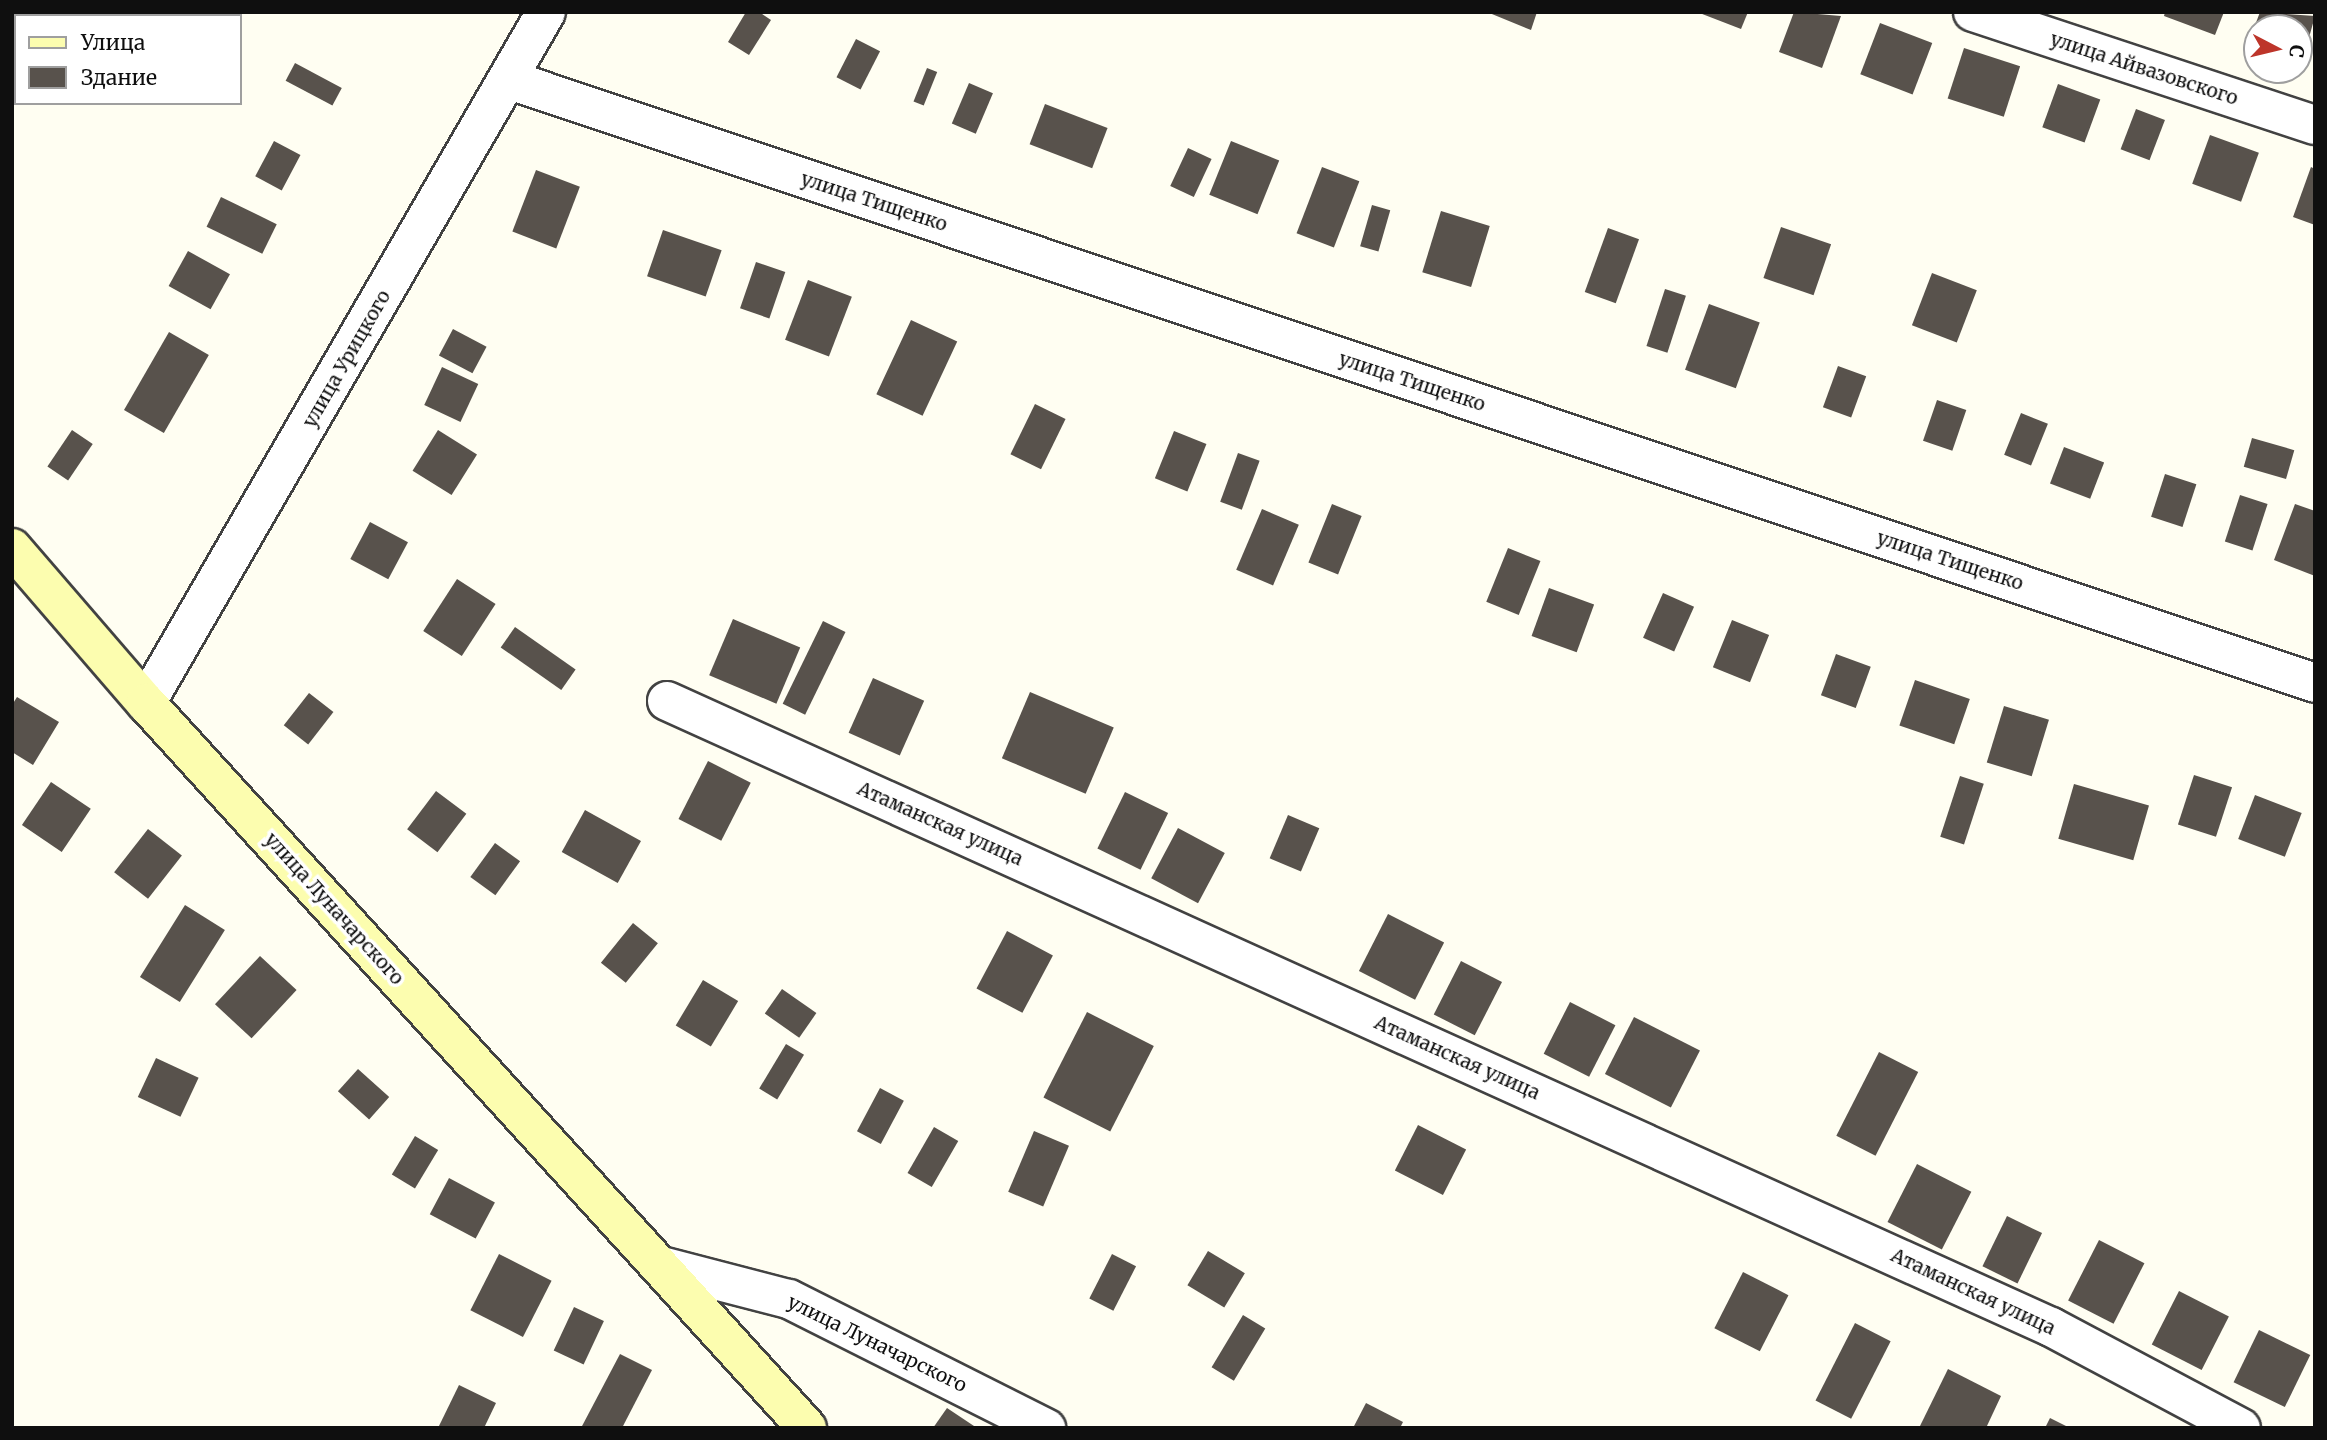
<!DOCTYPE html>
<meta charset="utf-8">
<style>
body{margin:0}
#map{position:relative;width:2327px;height:1440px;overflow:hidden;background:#fffef2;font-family:Merriweather,serif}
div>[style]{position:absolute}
.building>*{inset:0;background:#58524c;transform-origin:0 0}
.roads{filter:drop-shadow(2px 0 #424242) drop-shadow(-2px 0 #424242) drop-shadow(0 2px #424242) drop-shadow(0 -2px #424242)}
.minor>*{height:38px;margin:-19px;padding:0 19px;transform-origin:19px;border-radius:19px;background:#fff}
.secondary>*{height:38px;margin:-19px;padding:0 19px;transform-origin:19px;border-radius:19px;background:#fcfdaf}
span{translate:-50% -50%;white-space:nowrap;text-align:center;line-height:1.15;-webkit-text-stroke:7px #fff;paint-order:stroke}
.street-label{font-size:19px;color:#0f0f0f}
.frame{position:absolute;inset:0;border:14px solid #0f0f0f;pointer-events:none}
.legend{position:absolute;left:14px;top:14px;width:228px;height:91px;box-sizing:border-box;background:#fff;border:2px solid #9f9f9f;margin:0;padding:9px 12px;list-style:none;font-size:21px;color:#0f0f0f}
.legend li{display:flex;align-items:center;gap:14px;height:35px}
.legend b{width:35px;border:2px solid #9f9f9f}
.north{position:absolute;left:2243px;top:14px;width:70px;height:70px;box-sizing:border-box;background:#fff;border:2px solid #9f9f9f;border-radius:50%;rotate:97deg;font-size:19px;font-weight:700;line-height:28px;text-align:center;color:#0f0f0f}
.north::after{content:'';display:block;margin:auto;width:24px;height:32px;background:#bd352a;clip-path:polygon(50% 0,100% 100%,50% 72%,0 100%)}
</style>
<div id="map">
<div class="building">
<i style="clip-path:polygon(746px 12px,759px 12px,771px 20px,749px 55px,728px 42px)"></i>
<i style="clip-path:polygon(1487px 12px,1537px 12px,1531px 30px)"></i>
<i style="clip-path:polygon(1697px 12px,1748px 12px,1741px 29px)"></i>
<i style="clip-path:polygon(1794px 12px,1841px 16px,1822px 68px,1779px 52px)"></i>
<i style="clip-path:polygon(2165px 12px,2224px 12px,2215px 35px,2164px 16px)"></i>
<i style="clip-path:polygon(2260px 12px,2315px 16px,2302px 63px,2299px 28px,2257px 28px,2257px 47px,2248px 44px)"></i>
<i style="left:1880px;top:23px;width:56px;height:55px;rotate:21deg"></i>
<i style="left:856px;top:39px;width:27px;height:43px;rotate:27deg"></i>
<i style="left:1964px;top:48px;width:59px;height:53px;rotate:18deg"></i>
<i style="left:295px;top:63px;width:53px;height:20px;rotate:28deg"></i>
<i style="left:927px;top:68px;width:11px;height:36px;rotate:22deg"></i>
<i style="left:969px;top:83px;width:26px;height:44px;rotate:23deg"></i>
<i style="left:2058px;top:84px;width:45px;height:46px;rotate:20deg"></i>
<i style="left:1045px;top:104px;width:67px;height:43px;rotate:21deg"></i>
<i style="left:2136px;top:109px;width:31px;height:43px;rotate:21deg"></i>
<i style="left:2210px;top:135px;width:52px;height:52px;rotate:20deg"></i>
<i style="left:274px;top:141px;width:30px;height:40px;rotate:28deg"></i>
<i style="left:1231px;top:141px;width:52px;height:58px;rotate:22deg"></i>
<i style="left:1188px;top:148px;width:26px;height:42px;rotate:25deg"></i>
<i style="left:1322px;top:167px;width:40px;height:71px;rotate:21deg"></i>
<i style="clip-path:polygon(2311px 167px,2315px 169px,2315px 225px,2293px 217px)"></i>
<i style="left:536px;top:170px;width:47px;height:66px;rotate:21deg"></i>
<i style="left:221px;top:197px;width:62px;height:33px;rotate:26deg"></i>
<i style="left:1372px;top:205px;width:19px;height:43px;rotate:16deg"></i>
<i style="left:1441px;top:211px;width:51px;height:64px;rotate:17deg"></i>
<i style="left:1781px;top:227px;width:53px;height:54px;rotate:19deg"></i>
<i style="left:1608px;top:228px;width:33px;height:68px;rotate:20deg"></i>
<i style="left:663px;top:230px;width:62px;height:49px;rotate:19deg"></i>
<i style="left:188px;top:251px;width:48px;height:40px;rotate:29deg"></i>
<i style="left:756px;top:262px;width:31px;height:49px;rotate:19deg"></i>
<i style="left:1932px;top:273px;width:48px;height:56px;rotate:21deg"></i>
<i style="left:808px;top:280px;width:47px;height:64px;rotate:21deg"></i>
<i style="left:1665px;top:289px;width:22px;height:60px;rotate:18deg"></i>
<i style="left:1709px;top:304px;width:54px;height:70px;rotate:20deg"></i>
<i style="left:911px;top:320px;width:51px;height:82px;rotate:25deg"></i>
<i style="left:453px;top:329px;width:38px;height:30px;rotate:28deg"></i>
<i style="left:169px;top:332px;width:46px;height:90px;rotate:30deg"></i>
<i style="left:1838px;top:366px;width:30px;height:44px;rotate:20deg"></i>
<i style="left:442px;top:367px;width:40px;height:42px;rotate:25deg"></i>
<i style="left:1937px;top:400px;width:31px;height:43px;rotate:19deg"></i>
<i style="left:1035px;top:404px;width:34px;height:56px;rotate:26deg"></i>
<i style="left:2021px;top:413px;width:29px;height:45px;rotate:22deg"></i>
<i style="left:72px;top:430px;width:25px;height:44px;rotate:34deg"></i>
<i style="left:438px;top:430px;width:46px;height:48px;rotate:32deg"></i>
<i style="left:1174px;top:431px;width:35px;height:51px;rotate:22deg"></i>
<i style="left:2252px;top:438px;width:44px;height:30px;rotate:16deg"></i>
<i style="left:2064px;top:447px;width:43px;height:39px;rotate:21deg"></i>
<i style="left:1238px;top:453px;width:23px;height:52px;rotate:20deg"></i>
<i style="left:2165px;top:474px;width:33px;height:45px;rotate:18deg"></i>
<i style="left:2240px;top:495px;width:29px;height:49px;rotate:18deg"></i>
<i style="left:1332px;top:504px;width:32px;height:63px;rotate:22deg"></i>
<i style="clip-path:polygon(2295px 504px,2315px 511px,2315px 576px,2274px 560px)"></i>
<i style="left:1262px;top:509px;width:40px;height:66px;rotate:23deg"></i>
<i style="left:370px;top:522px;width:43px;height:42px;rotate:28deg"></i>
<i style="left:1508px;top:548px;width:35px;height:58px;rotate:22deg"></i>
<i style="left:457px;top:579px;width:46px;height:62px;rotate:33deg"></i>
<i style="left:1549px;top:588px;width:48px;height:51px;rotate:20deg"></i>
<i style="left:1663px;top:593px;width:34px;height:49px;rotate:24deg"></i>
<i style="left:733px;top:619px;width:73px;height:61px;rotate:23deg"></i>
<i style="left:1732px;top:620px;width:40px;height:51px;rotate:22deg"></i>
<i style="left:823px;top:621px;width:25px;height:92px;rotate:26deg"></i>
<i style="left:515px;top:627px;width:74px;height:25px;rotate:35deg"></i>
<i style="left:1836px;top:654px;width:37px;height:44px;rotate:20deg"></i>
<i style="left:873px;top:678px;width:56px;height:60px;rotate:24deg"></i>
<i style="left:1915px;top:680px;width:58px;height:48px;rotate:19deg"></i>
<i style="left:1030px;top:692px;width:91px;height:72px;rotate:23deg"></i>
<i style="left:309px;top:693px;width:31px;height:41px;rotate:38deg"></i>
<i style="clip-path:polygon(17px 697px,59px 722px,33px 765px,12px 752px,12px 705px)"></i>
<i style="left:2004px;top:706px;width:47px;height:59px;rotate:17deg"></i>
<i style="left:708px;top:761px;width:48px;height:65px;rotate:27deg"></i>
<i style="left:2194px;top:775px;width:40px;height:52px;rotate:18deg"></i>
<i style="left:1960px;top:776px;width:25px;height:64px;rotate:18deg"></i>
<i style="left:51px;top:782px;width:48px;height:52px;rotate:34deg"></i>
<i style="left:2074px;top:784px;width:78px;height:57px;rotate:16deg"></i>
<i style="left:436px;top:791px;width:38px;height:48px;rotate:37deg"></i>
<i style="left:1125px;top:792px;width:48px;height:63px;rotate:26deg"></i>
<i style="left:2255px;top:795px;width:50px;height:47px;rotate:21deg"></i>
<i style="left:585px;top:810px;width:64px;height:48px;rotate:29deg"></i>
<i style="left:1288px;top:815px;width:34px;height:47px;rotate:23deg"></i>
<i style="left:1178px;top:828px;width:53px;height:57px;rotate:28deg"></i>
<i style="left:148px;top:829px;width:43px;height:55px;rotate:38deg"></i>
<i style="left:495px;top:843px;width:31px;height:42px;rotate:36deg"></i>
<i style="left:185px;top:905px;width:47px;height:85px;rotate:32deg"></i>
<i style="left:1388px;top:914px;width:63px;height:64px;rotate:27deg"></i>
<i style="left:633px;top:923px;width:32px;height:51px;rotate:39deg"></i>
<i style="left:1007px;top:931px;width:52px;height:65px;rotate:28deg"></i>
<i style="left:260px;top:956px;width:50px;height:66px;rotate:43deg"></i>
<i style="left:1461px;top:961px;width:46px;height:60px;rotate:27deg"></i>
<i style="left:703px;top:980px;width:41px;height:53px;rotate:31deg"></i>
<i style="left:782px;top:989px;width:42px;height:30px;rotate:35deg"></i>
<i style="left:1570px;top:1002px;width:51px;height:58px;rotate:27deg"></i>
<i style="left:1087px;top:1012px;width:75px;height:96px;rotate:27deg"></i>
<i style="left:1634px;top:1017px;width:74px;height:64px;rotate:27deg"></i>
<i style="left:786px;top:1044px;width:21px;height:52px;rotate:31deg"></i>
<i style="left:1879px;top:1052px;width:44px;height:94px;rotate:27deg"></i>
<i style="left:156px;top:1058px;width:47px;height:43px;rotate:25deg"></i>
<i style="left:358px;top:1069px;width:42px;height:30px;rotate:42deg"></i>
<i style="left:880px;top:1088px;width:27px;height:49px;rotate:28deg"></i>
<i style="left:1418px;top:1125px;width:54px;height:51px;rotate:27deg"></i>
<i style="left:934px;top:1127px;width:28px;height:53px;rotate:30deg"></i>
<i style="left:1034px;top:1131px;width:38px;height:66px;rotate:23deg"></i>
<i style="left:415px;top:1136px;width:27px;height:45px;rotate:31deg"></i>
<i style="left:1917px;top:1164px;width:61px;height:65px;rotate:27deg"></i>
<i style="left:449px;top:1178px;width:52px;height:41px;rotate:28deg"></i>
<i style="left:2007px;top:1216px;width:39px;height:56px;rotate:26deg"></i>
<i style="left:2099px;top:1240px;width:51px;height:68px;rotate:27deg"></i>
<i style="left:1208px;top:1251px;width:43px;height:40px;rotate:31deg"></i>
<i style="left:499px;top:1254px;width:59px;height:63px;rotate:27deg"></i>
<i style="left:1112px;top:1254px;width:27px;height:50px;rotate:27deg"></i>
<i style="left:1743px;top:1272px;width:51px;height:63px;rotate:27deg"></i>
<i style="left:2179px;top:1291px;width:56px;height:60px;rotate:27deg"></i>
<i style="left:574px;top:1307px;width:33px;height:48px;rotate:25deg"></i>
<i style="left:1243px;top:1315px;width:26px;height:61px;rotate:31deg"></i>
<i style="left:1855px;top:1323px;width:40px;height:87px;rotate:27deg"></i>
<i style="left:2259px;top:1330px;width:57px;height:58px;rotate:26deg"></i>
<i style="clip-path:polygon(620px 1354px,652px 1370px,622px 1428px,581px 1428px)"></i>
<i style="clip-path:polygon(1948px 1369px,2001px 1396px,1986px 1428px,1919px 1428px)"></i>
<i style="clip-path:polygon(459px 1385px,496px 1403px,484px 1428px,438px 1428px)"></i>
<i style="clip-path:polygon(1366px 1403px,1403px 1422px,1400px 1428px,1353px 1428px)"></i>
<i style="clip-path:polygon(947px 1408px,977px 1428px,933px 1428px)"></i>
<i style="clip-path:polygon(2050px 1418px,2070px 1428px,2045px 1428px)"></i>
</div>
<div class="roads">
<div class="minor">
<i style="left:1973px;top:12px;width:360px;rotate:18.3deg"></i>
<i style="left:510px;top:80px;width:1903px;rotate:18.47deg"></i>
<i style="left:667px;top:701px;width:1519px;rotate:24.34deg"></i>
<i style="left:2051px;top:1327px;width:215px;rotate:28deg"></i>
<i style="left:146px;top:703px;width:798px;rotate:-59.93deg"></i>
<i style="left:661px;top:1266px;width:132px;rotate:14.5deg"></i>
<i style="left:789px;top:1299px;width:288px;rotate:26.7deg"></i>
</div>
<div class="secondary">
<i style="left:12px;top:548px;width:205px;rotate:49.2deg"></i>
<i style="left:146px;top:703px;width:981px;rotate:47.64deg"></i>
</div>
</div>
<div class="street-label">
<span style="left:2144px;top:69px;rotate:18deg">улица Айвазовского</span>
<span style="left:874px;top:202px;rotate:18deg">улица Тищенко</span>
<span style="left:347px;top:359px;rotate:-60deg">улица Урицкого</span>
<span style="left:1412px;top:382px;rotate:18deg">улица Тищенко</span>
<span style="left:1950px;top:561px;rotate:18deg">улица Тищенко</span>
<span style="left:940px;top:824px;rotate:24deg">Атаманская улица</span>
<span style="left:334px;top:909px;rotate:48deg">улица Луначарского</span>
<span style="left:1457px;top:1058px;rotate:24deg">Атаманская улица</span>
<span style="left:1973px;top:1292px;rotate:25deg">Атаманская улица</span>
<span style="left:877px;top:1344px;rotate:26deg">улица Луначарского</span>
</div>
<div class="frame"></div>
<ul class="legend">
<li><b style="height:9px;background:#fcfdaf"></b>Улица</li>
<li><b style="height:19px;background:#58524c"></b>Здание</li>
</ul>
<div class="north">С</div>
</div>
